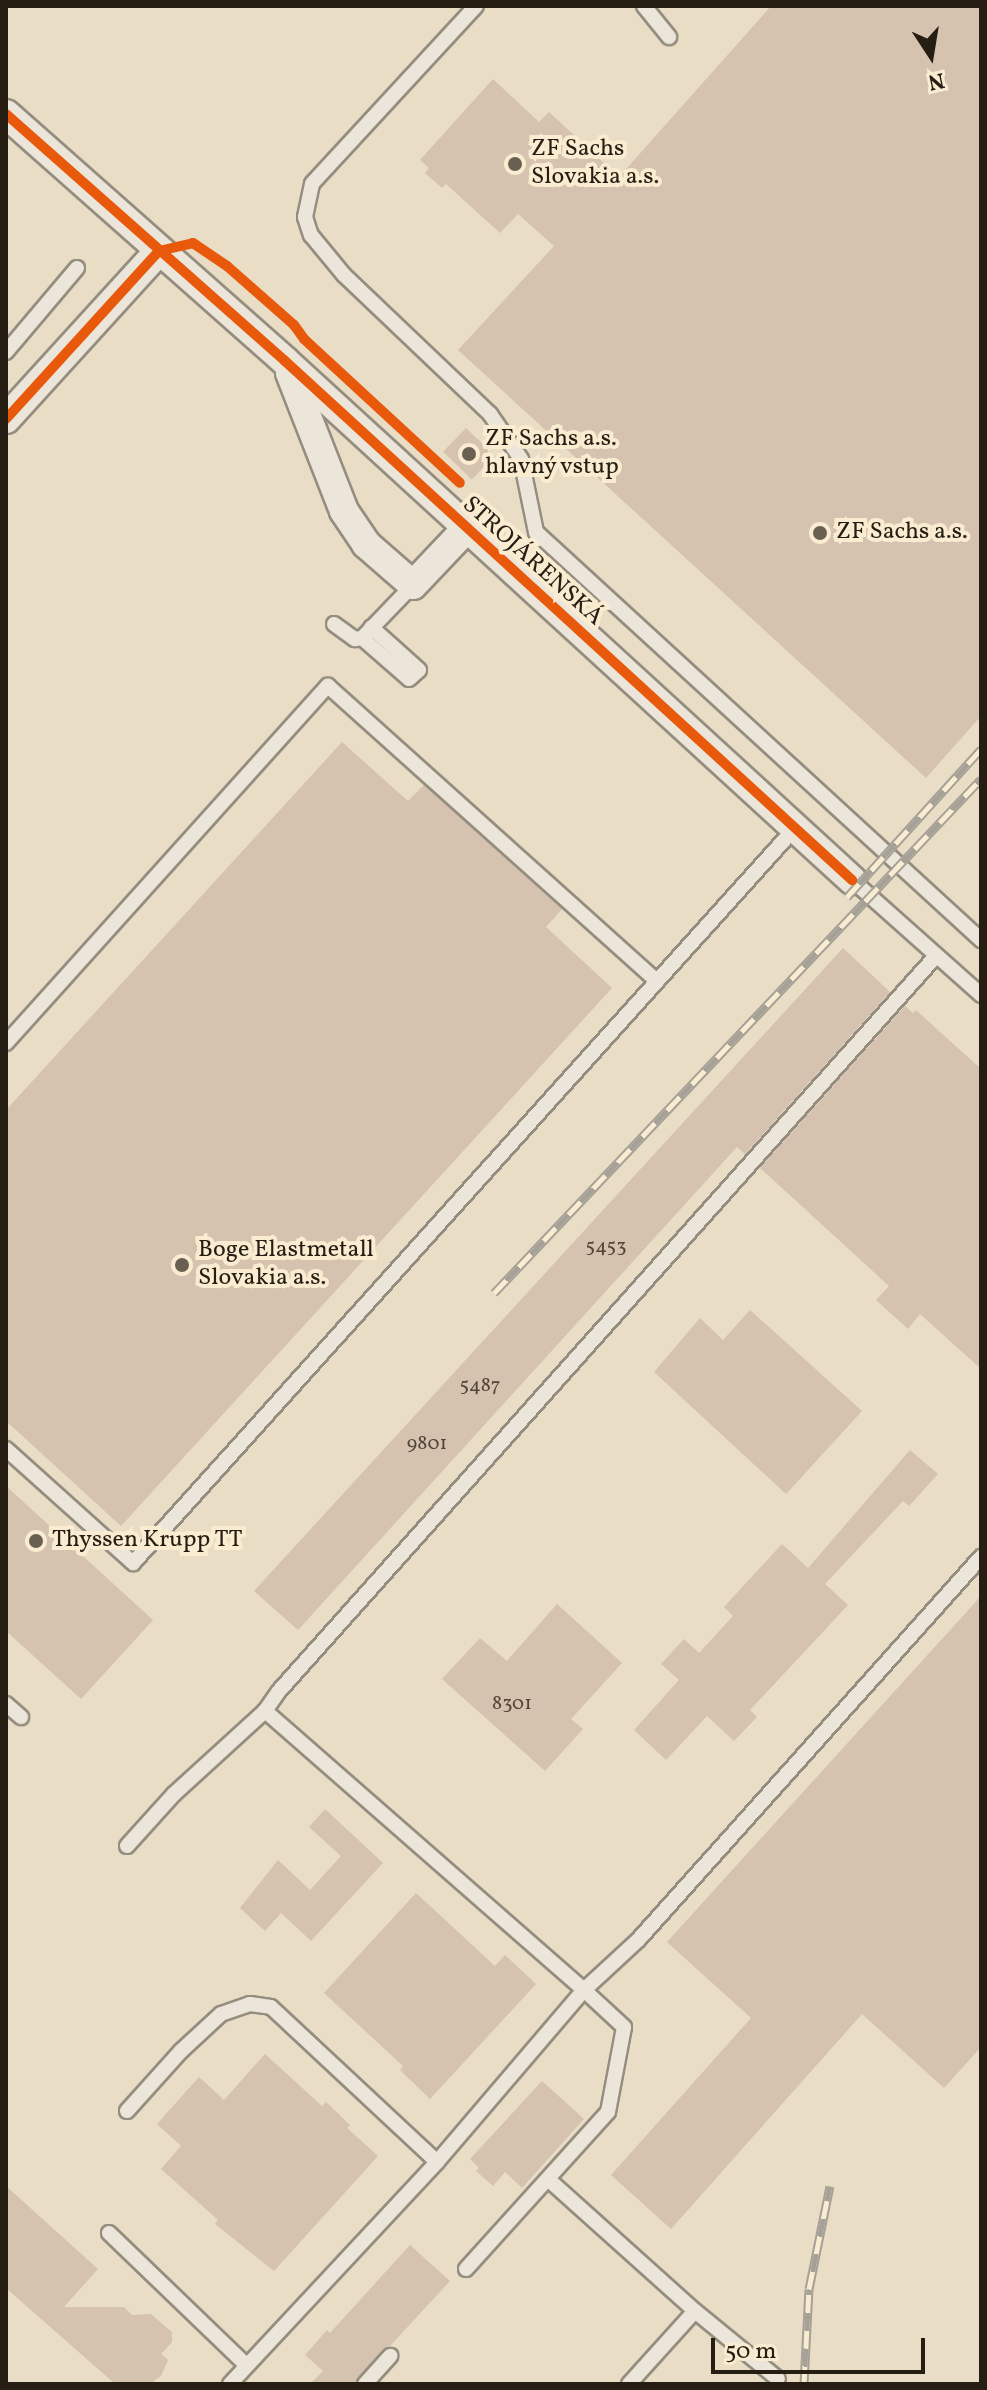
<!DOCTYPE html>
<meta charset="utf-8">
<style>
body{margin:0}
#map{position:relative;width:987px;height:2390px;overflow:hidden;background:#e9ddc5;font-family:Vollkorn,serif}
div>[style]{position:absolute}
.building>*{inset:0;background:#d5c2af;transform-origin:0 0}
.roads{filter:drop-shadow(2px 0 #958d7f) drop-shadow(-2px 0 #958d7f) drop-shadow(0 2px #958d7f) drop-shadow(0 -2px #958d7f)}
.lane>*{height:14px;margin:-7px;padding:0 7px;transform-origin:7px;border-radius:7px;background:#ece6da}
.street>*{height:28px;margin:-14px;padding:0 14px;transform-origin:14px;border-radius:14px;background:#ece6da}
.rail>*{height:9px;margin-top:-4.5px;transform-origin:0;background:repeating-linear-gradient(90deg,#faecd0 0 18px,#a6a197 0 36px);box-sizing:border-box;border-block:2px solid #a6a197}
.cycleway>*{height:10px;margin:-5px;padding:0 5px;transform-origin:5px;border-radius:5px;background:#e8590c}
.dots>*{width:22px;height:22px;translate:-50% -50%;box-sizing:border-box;border:4px solid #faecd0;border-radius:50%}
span{translate:-50% -50%;white-space:nowrap;text-align:center;line-height:1.15;-webkit-text-stroke:8px #faecd0;paint-order:stroke}
.number-label{font-size:20px;color:#52463a}
.number-label span{-webkit-text-stroke-width:0}
.poi-label{font-size:24px;color:#261d13}
.left{translate:0 -50%;text-align:left}
.street-label{font-size:24px;color:#261d13}
.frame{position:absolute;inset:0;border:8px solid #261d13;pointer-events:none}
.north{position:absolute;left:891px;top:16px;width:80px;height:80px;-webkit-text-stroke:6px #faecd0;paint-order:stroke;rotate:168deg;font-size:22px;font-weight:700;line-height:32px;text-align:center;color:#261d13}
.north::after{content:'';display:block;margin:auto;width:28px;height:36px;background:#261d13;clip-path:polygon(50% 0,100% 100%,50% 72%,0 100%)}
.scale{position:absolute;left:711px;top:2338px;width:214px;height:36px;box-sizing:border-box;border:4px solid #261d13;border-top:0;padding-left:10px;font-size:24px;line-height:28px;white-space:nowrap;color:#261d13;-webkit-text-stroke:6px #faecd0;paint-order:stroke}
</style>
<div id="map">
<div class="building">
<i style="clip-path:polygon(771px 6px,981px 6px,981px 716px,926px 778px,458px 350px,554px 246px,518px 214px,500px 233px,446px 184px,442px 188px,425px 173px,429px 168px,420px 160px,493px 79px,539px 122px,549px 112px,619px 177px)"></i>
<i style="left:466px;top:428px;width:40px;height:33px;rotate:44deg"></i>
<i style="clip-path:polygon(342px 742px,408px 801px,424px 785px,562px 909px,546px 927px,612px 988px,121px 1526px,6px 1421px,6px 1110px)"></i>
<i style="clip-path:polygon(843px 948px,890px 992px,745px 1154px,737px 1147px,298px 1630px,254px 1591px)"></i>
<i style="clip-path:polygon(905px 1006px,913px 1013px,916px 1010px,981px 1069px,981px 1369px,920px 1314px,908px 1329px,876px 1300px,889px 1286px,760px 1168px)"></i>
<i style="clip-path:polygon(750px 1310px,862px 1411px,786px 1494px,654px 1372px,700px 1318px,723px 1340px)"></i>
<i style="clip-path:polygon(910px 1450px,938px 1474px,909px 1506px,903px 1501px,825px 1584px,848px 1605px,750px 1710px,757px 1717px,734px 1741px,707px 1716px,666px 1760px,634px 1730px,679px 1680px,661px 1664px,684px 1639px,699px 1653px,733px 1616px,724px 1607px,782px 1544px,808px 1568px)"></i>
<i style="clip-path:polygon(6px 1486px,153px 1620px,81px 1699px,6px 1631px)"></i>
<i style="clip-path:polygon(981px 1596px,981px 2047px,944px 2088px,862px 2014px,671px 2229px,611px 2175px,751px 2018px,667px 1942px)"></i>
<i style="clip-path:polygon(557px 1604px,622px 1663px,571px 1719px,583px 1729px,545px 1771px,442px 1679px,480px 1638px,507px 1661px)"></i>
<i style="clip-path:polygon(325px 1809px,383px 1863px,311px 1941px,281px 1913px,265px 1931px,240px 1908px,278px 1860px,310px 1890px,341px 1856px,309px 1827px)"></i>
<i style="clip-path:polygon(416px 1893px,495px 1966px,505px 1955px,536px 1984px,430px 2099px,400px 2070px,403px 2066px,324px 1993px)"></i>
<i style="clip-path:polygon(265px 2054px,322px 2106px,326px 2102px,350px 2125px,347px 2128px,378px 2156px,274px 2271px,215px 2224px,218px 2220px,161px 2169px,181px 2146px,157px 2124px,199px 2077px,224px 2100px)"></i>
<i style="clip-path:polygon(542px 2081px,584px 2119px,522px 2188px,505px 2172px,493px 2186px,476px 2171px,479px 2168px,470px 2159px)"></i>
<i style="clip-path:polygon(6px 2186px,98px 2269px,64px 2307px,124px 2307px,132px 2315px,151px 2314px,172px 2332px,172px 2342px,161px 2354px,168px 2360px,161px 2376px,150px 2384px,115px 2384px,6px 2288px)"></i>
<i style="clip-path:polygon(410px 2245px,450px 2281px,390px 2346px,383px 2349px,355px 2384px,310px 2384px,323px 2371px,305px 2355px,327px 2330px,330px 2333px)"></i>
</div>
<div class="roads">
<div class="lane">
<i style="left:476px;top:6px;width:242px;rotate:132.7deg"></i>
<i style="left:312px;top:184px;width:34px;rotate:102deg"></i>
<i style="left:305px;top:217px;width:19px;rotate:72deg"></i>
<i style="left:311px;top:235px;width:52px;rotate:50.5deg"></i>
<i style="left:344px;top:275px;width:202px;rotate:43.6deg"></i>
<i style="left:490px;top:414px;width:55px;rotate:55.4deg"></i>
<i style="left:521px;top:459px;width:75px;rotate:78.4deg"></i>
<i style="left:536px;top:532px;width:604px;rotate:42.52deg"></i>
<i style="left:644px;top:6px;width:40px;rotate:51deg"></i>
<i style="left:6px;top:352px;width:110px;rotate:-49.8deg"></i>
<i style="left:334px;top:624px;width:26px;rotate:36deg"></i>
<i style="left:355px;top:639px;width:7px;rotate:-8deg"></i>
<i style="left:362px;top:638px;width:74px;rotate:-46.1deg"></i>
<i style="left:362px;top:638px;width:62px;rotate:41.1deg"></i>
<i style="left:409px;top:679px;width:13px;rotate:-42deg"></i>
<i style="left:419px;top:670px;width:64px;rotate:-138.1deg"></i>
<i style="left:852px;top:880px;width:173px;rotate:41.7deg"></i>
<i style="left:6px;top:1043px;width:481px;rotate:-48deg"></i>
<i style="left:328px;top:686px;width:442px;rotate:41.9deg"></i>
<i style="left:6px;top:1449px;width:171px;rotate:41.9deg"></i>
<i style="left:133px;top:1563px;width:989px;rotate:-47.99deg"></i>
<i style="left:6px;top:1704px;width:20px;rotate:41deg"></i>
<i style="left:127px;top:1846px;width:70px;rotate:-47.9deg"></i>
<i style="left:174px;top:1794px;width:123px;rotate:-42.4deg"></i>
<i style="left:127px;top:2111px;width:81px;rotate:-48deg"></i>
<i style="left:181px;top:2051px;width:54px;rotate:-42.8deg"></i>
<i style="left:221px;top:2014px;width:31px;rotate:-19deg"></i>
<i style="left:250px;top:2004px;width:21px;rotate:8deg"></i>
<i style="left:271px;top:2007px;width:227px;rotate:43deg"></i>
<i style="left:549px;top:2180px;width:196px;rotate:41.9deg"></i>
<i style="left:695px;top:2311px;width:107px;rotate:39.3deg"></i>
<i style="left:109px;top:2233px;width:190px;rotate:43.9deg"></i>
<i style="left:466px;top:2269px;width:212px;rotate:-47.9deg"></i>
<i style="left:608px;top:2112px;width:86px;rotate:-79.3deg"></i>
<i style="left:624px;top:2027px;width:54px;rotate:-137.2deg"></i>
<i style="left:584px;top:1990px;width:75px;rotate:-42.8deg"></i>
<i style="left:639px;top:1939px;width:513px;rotate:-48.16deg"></i>
<i style="left:230px;top:2384px;width:304px;rotate:-47deg"></i>
<i style="left:437px;top:2162px;width:226px;rotate:-49.5deg"></i>
<i style="left:584px;top:1990px;width:424px;rotate:-138.8deg"></i>
<i style="left:265px;top:1711px;width:24px;rotate:-55deg"></i>
<i style="left:279px;top:1691px;width:986px;rotate:-48.21deg"></i>
<i style="left:365px;top:2384px;width:38px;rotate:-48deg"></i>
<i style="left:629px;top:2384px;width:98px;rotate:-47.9deg"></i>
</div>
<div class="street">
<i style="left:6px;top:114px;width:373px;rotate:41.5deg"></i>
<i style="left:285px;top:361px;width:769px;rotate:42.47deg"></i>
<i style="left:290px;top:373px;width:148px;rotate:68.6deg"></i>
<i style="left:344px;top:511px;width:40px;rotate:56deg"></i>
<i style="left:366px;top:544px;width:62px;rotate:41.1deg"></i>
<i style="left:413px;top:585px;width:76px;rotate:-46.6deg"></i>
<i style="left:6px;top:419px;width:227px;rotate:-47.7deg"></i>
</div>
</div>
<div class="rail">
<i style="left:847px;top:897px;width:200px;rotate:-47.8deg"></i>
<i style="left:494px;top:1293px;width:708px;rotate:-46.55deg"></i>
<i style="left:804px;top:2384px;width:95px;rotate:-87deg"></i>
<i style="left:809px;top:2289px;width:105px;rotate:-78.5deg"></i>
</div>
<div class="cycleway">
<i style="left:6px;top:114px;width:373px;rotate:41.5deg"></i>
<i style="left:285px;top:361px;width:769px;rotate:42.47deg"></i>
<i style="left:6px;top:419px;width:227px;rotate:-47.7deg"></i>
<i style="left:159px;top:251px;width:35px;rotate:-13deg"></i>
<i style="left:193px;top:243px;width:41px;rotate:34.1deg"></i>
<i style="left:227px;top:266px;width:89px;rotate:41.4deg"></i>
<i style="left:294px;top:325px;width:17px;rotate:54deg"></i>
<i style="left:304px;top:339px;width:212px;rotate:42.7deg"></i>
</div>
<div class="dots">
<i style="left:515px;top:164px;background:#6a6051"></i>
<i style="left:469px;top:454px;background:#6a6051"></i>
<i style="left:820px;top:533px;background:#6a6051"></i>
<i style="left:182px;top:1265px;background:#6a6051"></i>
<i style="left:36px;top:1541px;background:#6a6051"></i>
</div>
<div class="number-label">
<span style="left:606px;top:1247px">5453</span>
<span style="left:480px;top:1386px">5487</span>
<span style="left:427px;top:1444px">9801</span>
<span style="left:512px;top:1704px">8301</span>
</div>
<div class="poi-label">
<span class="left" style="left:531px;top:164px">ZF Sachs<br>Slovakia a.s.</span>
<span class="left" style="left:485px;top:454px">ZF Sachs a.s.<br>hlavný vstup</span>
<span class="left" style="left:836px;top:533px">ZF Sachs a.s.</span>
<span class="left" style="left:198px;top:1265px">Boge Elastmetall<br>Slovakia a.s.</span>
<span class="left" style="left:52px;top:1541px">Thyssen Krupp TT</span>
</div>
<div class="street-label">
<span style="left:532px;top:562px;rotate:42deg">STROJÁRENSKÁ</span>
</div>
<div class="frame"></div>
<div class="north">N</div>
<div class="scale">50 m</div>
</div>
